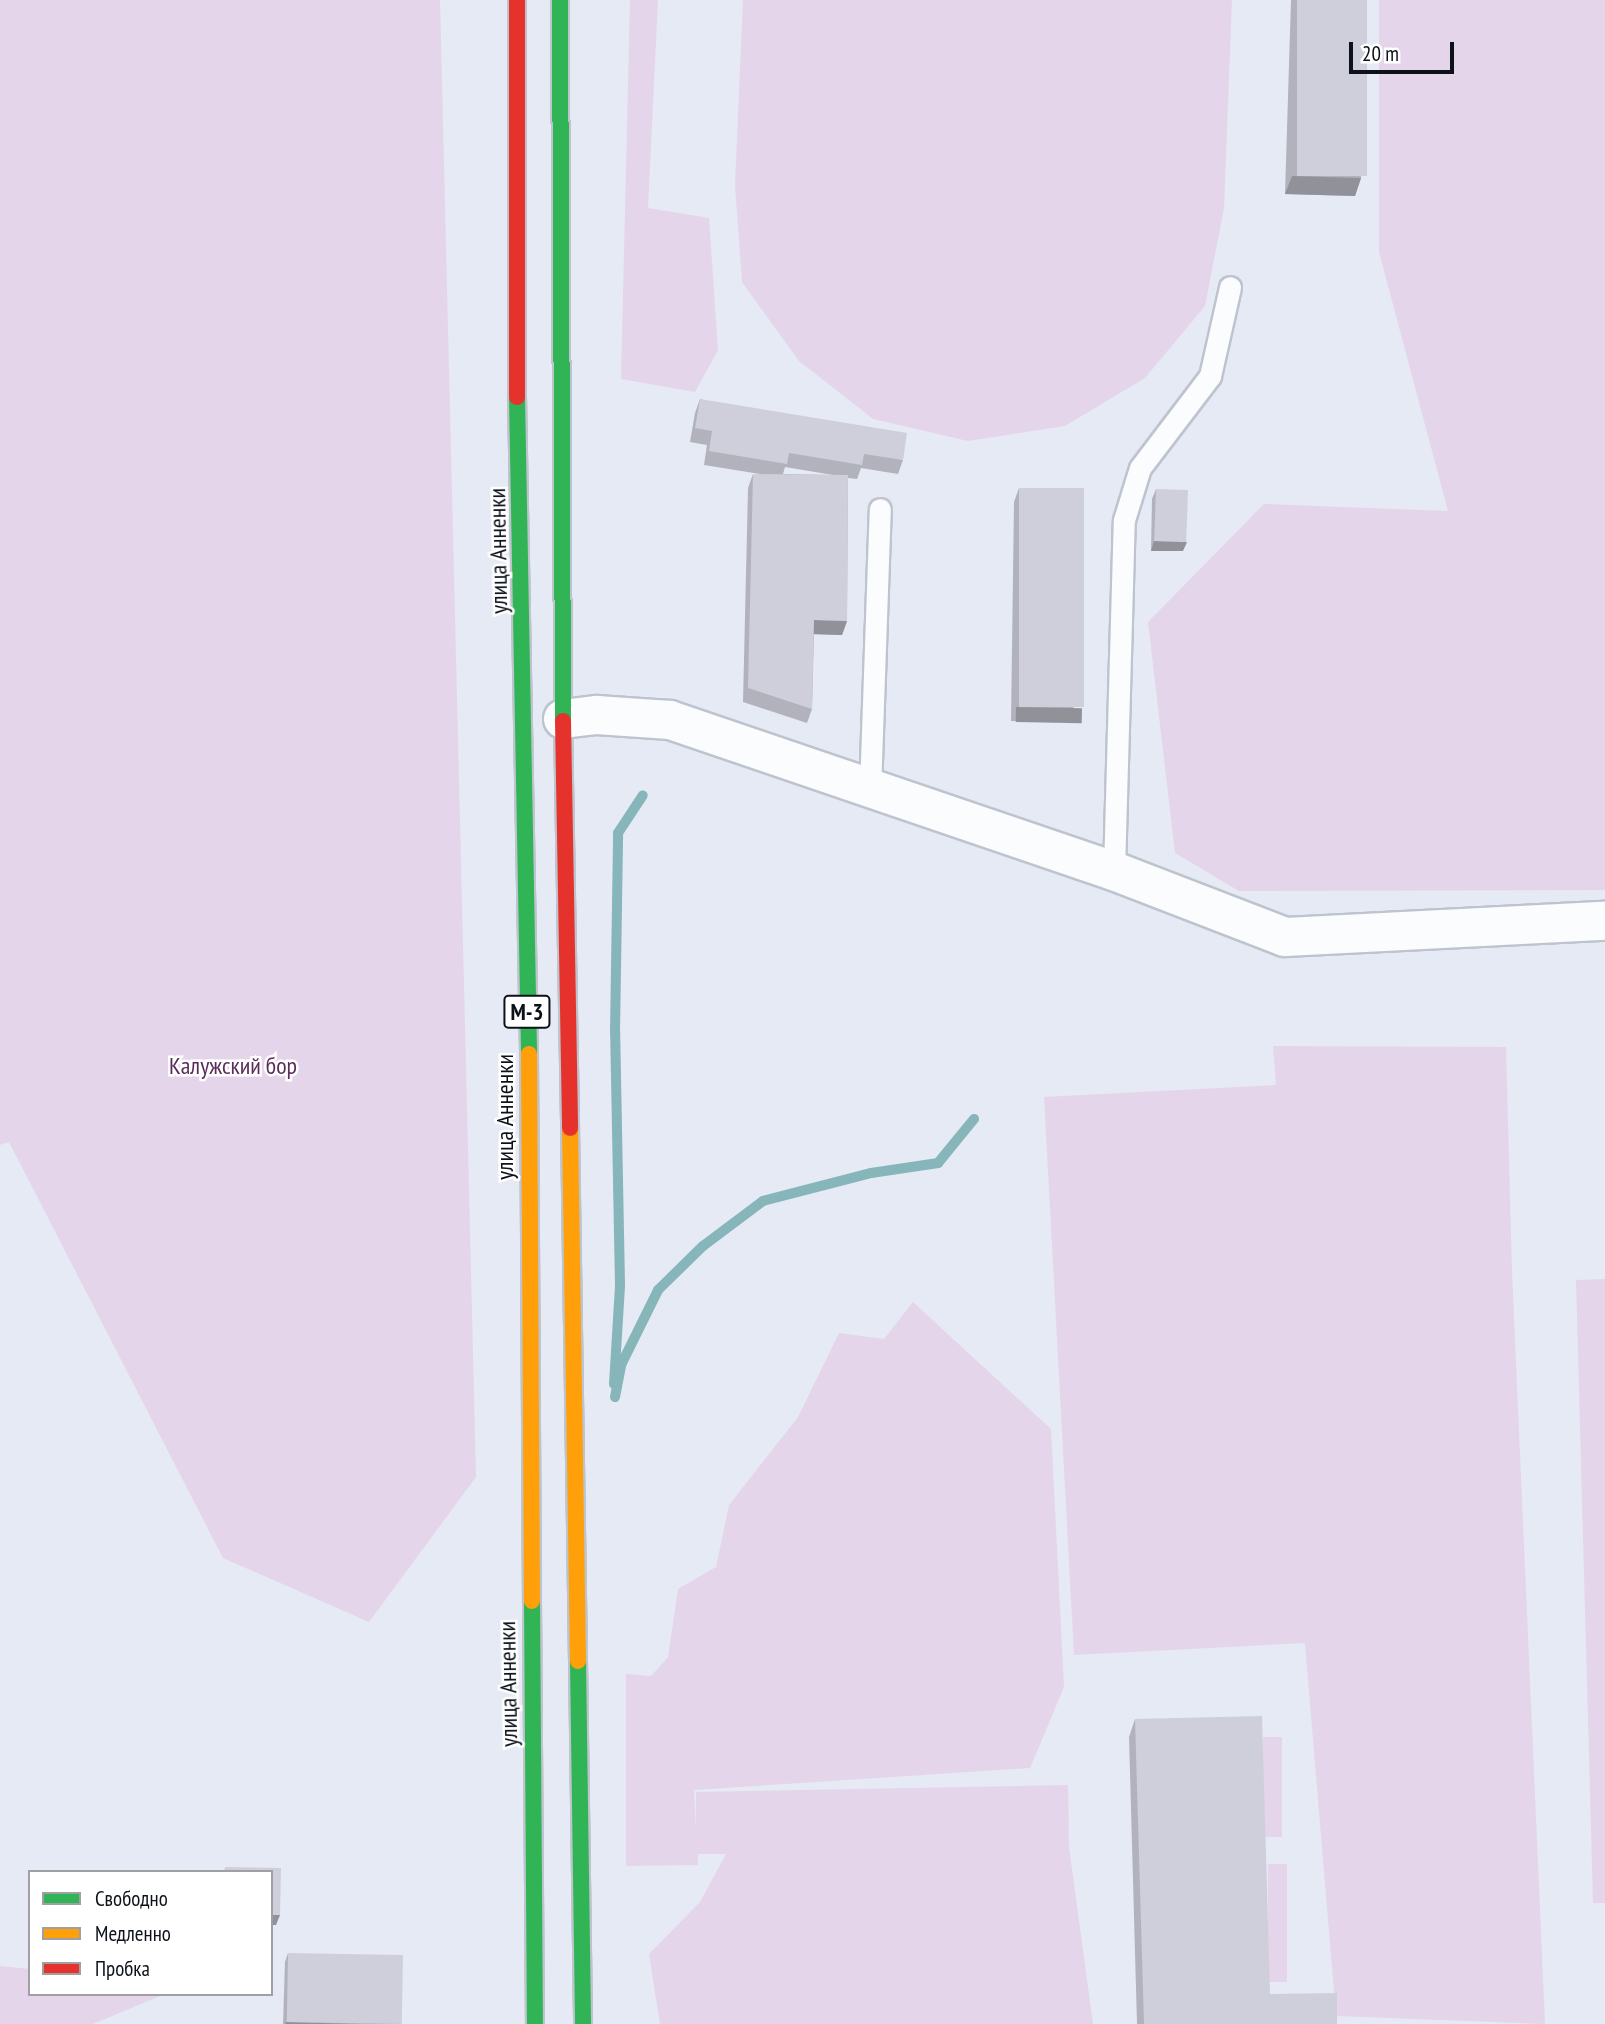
<!DOCTYPE html>
<meta charset="utf-8">
<style>
body{margin:0}
#map{position:relative;width:1605px;height:2024px;overflow:hidden;background:#e5eaf4;font-family:"PT Sans Narrow",sans-serif}
div>[style]{position:absolute}
.green>*{inset:0;background:#e5d5eb;transform-origin:0 0}
.stream>*{height:10px;margin:-5px;padding:0 5px;transform-origin:5px;border-radius:5px;background:#86b5ba}
.roads{filter:drop-shadow(2px 0 #bec4cd) drop-shadow(-2px 0 #bec4cd) drop-shadow(0 2px #bec4cd) drop-shadow(0 -2px #bec4cd)}
.lane>*{height:21px;margin:-10.5px;padding:0 10.5px;transform-origin:10.5px;border-radius:10.5px;background:#fbfcfd}
.street>*{height:38px;margin:-19px;padding:0 19px;transform-origin:19px;border-radius:19px;background:#fbfcfd}
.fast>*{height:16px;margin:-8px;padding:0 8px;transform-origin:8px;border-radius:8px;background:#30b455}
.slow>*{height:16px;margin:-8px;padding:0 8px;transform-origin:8px;border-radius:8px;background:#ff9f0a}
.jam>*{height:16px;margin:-8px;padding:0 8px;transform-origin:8px;border-radius:8px;background:#e5322d}
.wall>*{inset:0;background:#b2b2bd}
.shaded-wall>*{inset:0;background:#91919a;transform-origin:0 0}
.building>*{inset:0;background:#cfcfdc;transform-origin:0 0}
span{translate:-50% -50%;white-space:nowrap;text-align:center;line-height:1.15;-webkit-text-stroke:5px #fff;paint-order:stroke}
.shield-label span{padding:2px 5px;background:#fff;border:2px solid;border-radius:5px;-webkit-text-stroke-width:0}
.shield-label{font-size:23px;color:#0c111a;font-weight:700}
.street-label{font-size:24px;color:#0c111a}
.park-label{font-size:24px;color:#5b2c5a}
.legend{position:absolute;left:28px;top:1870px;width:245px;height:126px;box-sizing:border-box;background:#fff;border:2px solid #9ea0a3;margin:0;padding:9px 12px;list-style:none;font-size:21px;color:#0c111a}
.legend li{display:flex;align-items:center;gap:14px;height:35px}
.legend b{width:35px;border:2px solid #9ea0a3}
.scale{position:absolute;left:1349px;top:42px;width:105px;height:32px;box-sizing:border-box;border:4px solid #0c111a;border-top:0;padding-left:9px;font-size:21px;line-height:24px;white-space:nowrap;color:#0c111a;-webkit-text-stroke:5px #fff;paint-order:stroke}
</style>
<div id="map">
<div class="green">
<i style="clip-path:polygon(0 0,440px 0,476px 1477px,369px 1622px,223px 1558px,9px 1142px,0 1145px)"></i>
<i style="clip-path:polygon(630px 0,658px 0,648px 208px,709px 218px,718px 350px,695px 392px,621px 379px)"></i>
<i style="clip-path:polygon(743px 0,1232px 0,1224px 208px,1205px 306px,1145px 378px,1065px 426px,968px 441px,873px 419px,799px 361px,742px 282px,735px 185px)"></i>
<i style="clip-path:polygon(1379px 0,1605px 0,1605px 890px,1239px 891px,1175px 853px,1148px 622px,1264px 504px,1448px 511px,1379px 252px)"></i>
<i style="clip-path:polygon(1273px 1046px,1506px 1047px,1512px 1271px,1545px 2024px,1336px 2016px,1305px 1643px,1074px 1655px,1044px 1097px,1276px 1085px)"></i>
<i style="clip-path:polygon(1605px 1279px,1605px 1903px,1593px 1903px,1576px 1280px)"></i>
<i style="clip-path:polygon(913px 1302px,1051px 1429px,1064px 1687px,1030px 1768px,694px 1790px,696px 1830px,696px 1792px,1068px 1785px,1069px 1847px,1093px 2024px,660px 2024px,649px 1954px,700px 1902px,726px 1854px,698px 1854px,698px 1865px,626px 1866px,626px 1674px,651px 1676px,668px 1657px,678px 1589px,716px 1567px,729px 1505px,798px 1417px,839px 1333px,884px 1339px)"></i>
<i style="left:1263px;top:1737px;width:19px;height:100px"></i>
<i style="left:1268px;top:1864px;width:19px;height:118px"></i>
<i style="clip-path:polygon(0 1966px,30px 1969px,30px 1994px,165px 1994px,93px 2024px,0 2024px)"></i>
</div>
<div class="stream">
<i style="left:614px;top:1384px;width:99px;rotate:-86.5deg"></i>
<i style="left:620px;top:1285px;width:253px;rotate:-91.1deg"></i>
<i style="left:615px;top:1032px;width:199px;rotate:-89.1deg"></i>
<i style="left:618px;top:833px;width:45px;rotate:-56.7deg"></i>
<i style="left:615px;top:1397px;width:33px;rotate:-79deg"></i>
<i style="left:621px;top:1365px;width:84px;rotate:-63.7deg"></i>
<i style="left:658px;top:1290px;width:63px;rotate:-44.4deg"></i>
<i style="left:703px;top:1246px;width:75px;rotate:-36.9deg"></i>
<i style="left:763px;top:1201px;width:112px;rotate:-14.5deg"></i>
<i style="left:871px;top:1173px;width:68px;rotate:-8.5deg"></i>
<i style="left:938px;top:1163px;width:57px;rotate:-50.7deg"></i>
</div>
<div class="roads">
<div class="lane">
<i style="left:870px;top:790px;width:281px;rotate:-88deg"></i>
<i style="left:1114px;top:871px;width:351px;rotate:-88.4deg"></i>
<i style="left:1124px;top:520px;width:54px;rotate:-72.9deg"></i>
<i style="left:1140px;top:468px;width:116px;rotate:-52.7deg"></i>
<i style="left:1210px;top:376px;width:91px;rotate:-77.3deg"></i>
</div>
<div class="street">
<i style="left:563px;top:719px;width:34px;rotate:-7deg"></i>
<i style="left:597px;top:715px;width:73px;rotate:3.9deg"></i>
<i style="left:670px;top:720px;width:469px;rotate:18.8deg"></i>
<i style="left:1114px;top:871px;width:183px;rotate:21.1deg"></i>
<i style="left:1285px;top:937px;width:320px;rotate:-2.9deg"></i>
</div>
<div class="fast">
<i style="left:560px;top:0;width:721px;rotate:89.76deg"></i>
<i style="left:517px;top:397px;width:657px;rotate:88.95deg"></i>
<i style="left:532px;top:1601px;width:423px;rotate:89.6deg"></i>
<i style="left:578px;top:1661px;width:363px;rotate:89.2deg"></i>
</div>
<div class="slow">
<i style="left:529px;top:1054px;width:547px;rotate:89.69deg"></i>
<i style="left:570px;top:1128px;width:533px;rotate:89.14deg"></i>
</div>
<div class="jam">
<i style="left:517px;top:0;width:397px;rotate:90deg"></i>
<i style="left:563px;top:721px;width:407px;rotate:89deg"></i>
</div>
</div>
<div class="wall">
<i style="clip-path:polygon(1291px 0,1367px 0,1361px 178px,1355px 196px,1285px 194px)"></i>
<i style="clip-path:polygon(evenodd,700px 399px,903px 460px,898px 474px,861px 468px,857px 479px,848px 478px,847px 621px,842px 635px,814px 634px,812px 709px,807px 723px,743px 702px,748px 488px,753px 474px,760px 474px,704px 465px,707px 445px,690px 442px,695px 413px,700px 399px,785px 467px,833px 475px,783px 474px,785px 467px)"></i>
<i style="clip-path:polygon(1019px 488px,1077px 722px,1011px 721px,1014px 502px)"></i>
<i style="clip-path:polygon(1156px 489px,1183px 551px,1151px 551px,1152px 499px)"></i>
<i style="clip-path:polygon(1135px 1719px,1270px 1994px,1337px 2024px,1137px 2024px,1129px 1737px)"></i>
<i style="clip-path:polygon(288px 1953px,401px 2024px,283px 2024px,285px 1962px)"></i>
</div>
<div class="shaded-wall">
<i style="clip-path:polygon(1292px 176px,1361px 178px,1355px 196px,1285px 194px)"></i>
<i style="clip-path:polygon(1154px 541px,1187px 542px,1183px 551px,1151px 551px)"></i>
<i style="clip-path:polygon(814px 620px,847px 621px,842px 635px,809px 634px)"></i>
<i style="left:1016px;top:707px;width:66px;height:15px;rotate:1deg"></i>
<i style="clip-path:polygon(271px 1915px,280px 1915px,276px 1925px,271px 1925px)"></i>
<i style="clip-path:polygon(286px 2022px,356px 2024px,285px 2024px)"></i>
</div>
<div class="building">
<i style="left:1297px;top:0;width:70px;height:176px"></i>
<i style="clip-path:polygon(700px 399px,907px 433px,903px 460px,864px 454px,862px 465px,789px 453px,787px 464px,709px 451px,712px 431px,695px 428px)"></i>
<i style="clip-path:polygon(753px 474px,848px 475px,847px 621px,814px 620px,812px 709px,748px 688px)"></i>
<i style="left:1019px;top:488px;width:65px;height:219px"></i>
<i style="left:1156px;top:489px;width:32px;height:52px;rotate:2deg"></i>
<i style="clip-path:polygon(1262px 1716px,1270px 1994px,1337px 1993px,1337px 2024px,1144px 2024px,1135px 1719px)"></i>
<i style="clip-path:polygon(225px 1867px,281px 1868px,280px 1915px,271px 1915px,271px 1872px,224px 1872px)"></i>
<i style="left:288px;top:1953px;width:115px;height:69px;rotate:1deg"></i>
</div>
<div class="shield-label">
<span style="left:527px;top:1012px">М-3</span>
</div>
<div class="street-label">
<span style="left:498px;top:551px;rotate:-91deg">улица Анненки</span>
<span style="left:505px;top:1117px;rotate:-90deg">улица Анненки</span>
<span style="left:508px;top:1684px;rotate:-91deg">улица Анненки</span>
</div>
<div class="park-label">
<span style="left:233px;top:1066px">Калужский бор</span>
</div>
<ul class="legend">
<li><b style="height:9px;background:#30b455"></b>Свободно</li>
<li><b style="height:9px;background:#ff9f0a"></b>Медленно</li>
<li><b style="height:9px;background:#e5322d"></b>Пробка</li>
</ul>
<div class="scale">20 m</div>
</div>
